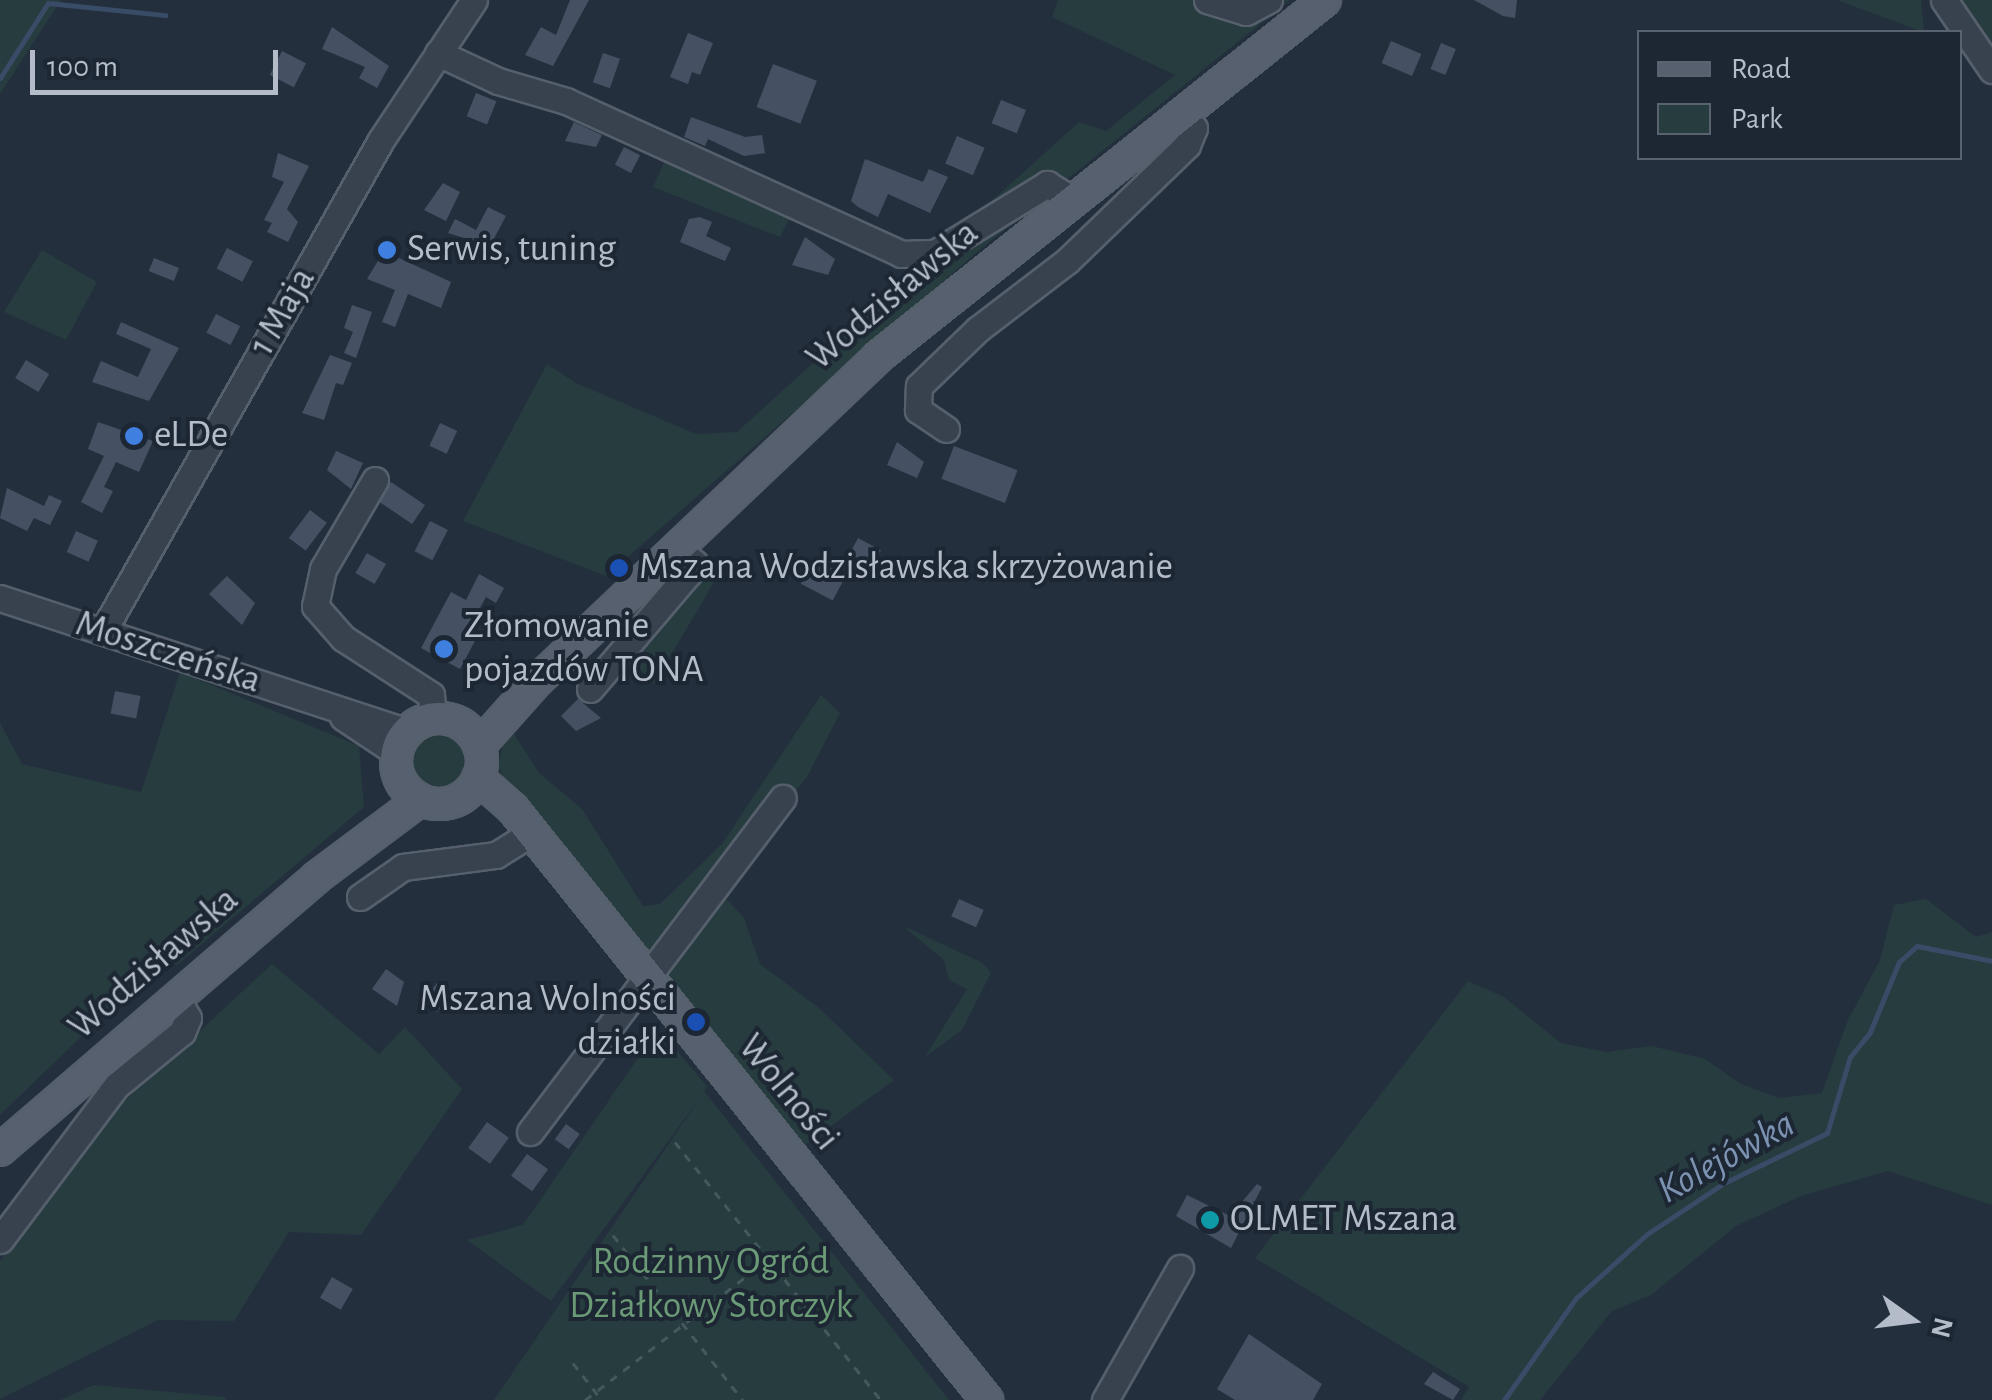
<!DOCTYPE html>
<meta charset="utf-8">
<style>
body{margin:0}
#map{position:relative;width:1992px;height:1400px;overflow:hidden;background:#242f3e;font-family:"Alegreya Sans",sans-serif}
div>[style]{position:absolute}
.green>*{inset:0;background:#263c3f}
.round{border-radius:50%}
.stream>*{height:5px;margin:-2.5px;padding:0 2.5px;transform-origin:2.5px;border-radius:2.5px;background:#394c67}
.building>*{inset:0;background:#455162;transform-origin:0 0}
.path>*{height:2.5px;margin-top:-1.25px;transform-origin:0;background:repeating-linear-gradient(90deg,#44595c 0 8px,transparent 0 16px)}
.roads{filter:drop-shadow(2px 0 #565f6c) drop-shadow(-2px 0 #565f6c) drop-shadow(0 2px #565f6c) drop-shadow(0 -2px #565f6c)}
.minor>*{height:25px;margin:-12.5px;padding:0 12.5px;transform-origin:12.5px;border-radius:12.5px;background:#38414e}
.major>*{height:30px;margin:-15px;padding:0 15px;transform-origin:15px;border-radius:15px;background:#56606e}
.major>.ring{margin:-15px;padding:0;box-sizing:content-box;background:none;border:30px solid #56606e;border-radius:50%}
.dots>*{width:28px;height:28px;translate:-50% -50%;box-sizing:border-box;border:5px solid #1d2633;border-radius:50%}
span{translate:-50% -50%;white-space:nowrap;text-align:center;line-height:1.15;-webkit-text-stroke:8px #1d2633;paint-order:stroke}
.poi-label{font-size:38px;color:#b4bcc9}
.left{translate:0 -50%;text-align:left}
.right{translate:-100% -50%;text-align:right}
.street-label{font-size:38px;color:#b4bcc9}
.park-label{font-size:38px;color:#6b9a76}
.water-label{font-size:40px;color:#7c92b1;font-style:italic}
.legend{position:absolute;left:1637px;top:30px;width:325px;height:130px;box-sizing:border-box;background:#1d2633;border:2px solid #59626f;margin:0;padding:12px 18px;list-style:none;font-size:30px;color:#b4bcc9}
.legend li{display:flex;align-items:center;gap:20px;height:50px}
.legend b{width:50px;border:2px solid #59626f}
.north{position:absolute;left:1862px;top:1270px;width:100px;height:100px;-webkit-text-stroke:8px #1d2633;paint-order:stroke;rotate:104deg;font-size:28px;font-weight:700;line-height:40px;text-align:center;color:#b4bcc9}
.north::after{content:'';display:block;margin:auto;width:35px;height:45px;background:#b4bcc9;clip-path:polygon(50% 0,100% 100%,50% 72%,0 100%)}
.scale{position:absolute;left:30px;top:50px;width:248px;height:45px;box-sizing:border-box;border:5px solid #b4bcc9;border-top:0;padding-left:12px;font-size:30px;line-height:35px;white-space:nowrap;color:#b4bcc9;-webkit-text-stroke:8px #1d2633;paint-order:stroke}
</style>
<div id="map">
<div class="green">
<i style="clip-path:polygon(0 0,61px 0,0 94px)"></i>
<i style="clip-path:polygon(1058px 0,1290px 0,984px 246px,606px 576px,463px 521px,547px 364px,576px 383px,696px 434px,737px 432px,1079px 122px,1106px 131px,1175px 75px,1052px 17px)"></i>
<i style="clip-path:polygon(1837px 0,1921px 0,1924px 32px,1923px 32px)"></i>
<i style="clip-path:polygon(1955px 0,1992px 0,1992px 54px)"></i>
<i style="clip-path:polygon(668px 154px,794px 210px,780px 237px,653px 187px)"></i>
<i style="clip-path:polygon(42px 250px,97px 282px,66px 340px,4px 312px)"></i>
<i style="clip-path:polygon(705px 559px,720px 572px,654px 684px,626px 654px)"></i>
<i style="clip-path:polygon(180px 672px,359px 746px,364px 807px,177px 965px,147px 953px,115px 1004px,0 1115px,0 723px,22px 764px,141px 792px)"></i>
<i style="clip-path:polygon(821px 695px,840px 713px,807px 777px,651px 966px,505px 783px,498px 765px,503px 745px,514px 734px,539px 773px,582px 809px,643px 906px,660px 904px,722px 844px)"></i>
<i class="round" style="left:406px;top:729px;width:64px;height:64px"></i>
<i style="clip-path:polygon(720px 892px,744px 918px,760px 964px,819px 1008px,894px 1080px,797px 1151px,661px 975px)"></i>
<i style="clip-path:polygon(1926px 899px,1976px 937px,1992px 932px,1992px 1205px,1888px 1171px,1801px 1196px,1736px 1226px,1651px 1295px,1612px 1311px,1540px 1400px,1461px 1400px,1469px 1387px,1255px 1258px,1468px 981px,1504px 997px,1561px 1043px,1606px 1052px,1652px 1046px,1705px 1059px,1741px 1084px,1779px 1098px,1822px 1093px,1847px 1022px,1880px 960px,1894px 905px)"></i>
<i style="clip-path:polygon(903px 926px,983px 963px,991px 973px,962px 1030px,925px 1057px,967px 989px,949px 980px,944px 960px)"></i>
<i style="clip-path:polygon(272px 964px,379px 1054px,405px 1027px,462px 1089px,361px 1235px,289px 1232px,234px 1321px,158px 1320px,0 1399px,0 1261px,119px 1106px)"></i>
<i style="clip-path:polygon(658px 1029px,707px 1086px,704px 1091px,949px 1400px,494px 1400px,700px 1098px,551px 1301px,467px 1240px,523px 1225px)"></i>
<i style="clip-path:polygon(94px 1385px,225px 1397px,226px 1400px,60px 1400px)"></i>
</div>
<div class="stream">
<i style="left:48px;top:3px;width:118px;rotate:5.9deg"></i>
<i style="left:0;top:78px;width:89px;rotate:-57.4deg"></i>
<i style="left:1504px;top:1400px;width:125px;rotate:-54.8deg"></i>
<i style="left:1576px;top:1298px;width:96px;rotate:-42deg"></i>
<i style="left:1647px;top:1234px;width:92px;rotate:-33.5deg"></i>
<i style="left:1724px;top:1183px;width:114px;rotate:-25.9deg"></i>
<i style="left:1827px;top:1133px;width:79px;rotate:-73.2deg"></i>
<i style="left:1850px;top:1057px;width:32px;rotate:-51deg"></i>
<i style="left:1870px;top:1032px;width:76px;rotate:-67.5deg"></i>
<i style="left:1899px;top:962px;width:24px;rotate:-42deg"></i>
<i style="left:1917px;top:946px;width:76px;rotate:11.3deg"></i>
</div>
<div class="building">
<i style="clip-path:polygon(570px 0,589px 0,553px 66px,525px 55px,541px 27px,556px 35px)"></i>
<i style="clip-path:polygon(1474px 0,1517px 0,1515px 18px,1503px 16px)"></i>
<i style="clip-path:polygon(332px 27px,389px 66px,377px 88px,359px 78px,365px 67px,322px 49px)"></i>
<i style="clip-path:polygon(688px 33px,713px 43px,700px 75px,692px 72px,688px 84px,670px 77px)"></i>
<i style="left:1391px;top:41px;width:33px;height:24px;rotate:23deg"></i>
<i style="left:1441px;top:43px;width:16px;height:28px;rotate:22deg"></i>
<i style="left:282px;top:51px;width:27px;height:27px;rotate:27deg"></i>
<i style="left:603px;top:53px;width:18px;height:31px;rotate:19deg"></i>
<i style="left:773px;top:64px;width:47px;height:46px;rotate:21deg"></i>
<i style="left:476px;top:93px;width:22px;height:25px;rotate:22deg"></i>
<i style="left:1001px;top:100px;width:27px;height:25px;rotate:22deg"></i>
<i style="clip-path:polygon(691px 117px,745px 137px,762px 135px,765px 153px,744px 156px,708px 139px,705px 146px,684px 137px)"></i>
<i style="clip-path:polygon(574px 122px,602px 135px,596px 147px,565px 141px)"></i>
<i style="left:957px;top:136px;width:30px;height:30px;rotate:23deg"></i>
<i style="left:624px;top:147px;width:18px;height:20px;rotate:27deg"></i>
<i style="clip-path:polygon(278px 153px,309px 166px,287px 209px,298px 222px,288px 242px,267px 232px,272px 223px,264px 220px,284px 182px,272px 177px)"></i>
<i style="clip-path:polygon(865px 159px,923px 182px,929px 169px,948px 177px,930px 213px,888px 194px,878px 217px,858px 207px,851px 201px)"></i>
<i style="clip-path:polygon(443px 183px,460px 192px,446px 221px,424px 210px)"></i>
<i style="clip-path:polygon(488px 207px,506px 216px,490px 246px,448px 233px,455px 219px,476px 230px)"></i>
<i style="clip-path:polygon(700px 217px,712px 222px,706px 236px,731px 248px,725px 261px,680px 242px,689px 219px)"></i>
<i style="clip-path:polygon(805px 237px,835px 259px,828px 275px,792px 265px)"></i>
<i style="left:227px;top:248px;width:29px;height:23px;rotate:27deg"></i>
<i style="clip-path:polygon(384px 251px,451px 282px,441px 308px,408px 294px,395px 327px,382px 322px,395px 290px,367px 279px)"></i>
<i style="left:154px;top:258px;width:27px;height:14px;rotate:22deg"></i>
<i style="clip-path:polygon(352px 305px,372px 312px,356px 358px,344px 353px,353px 332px,344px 328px)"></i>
<i style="left:216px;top:314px;width:27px;height:21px;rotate:27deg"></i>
<i style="clip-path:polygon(121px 322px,179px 348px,149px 401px,92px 382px,101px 361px,138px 377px,151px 349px,116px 334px)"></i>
<i style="clip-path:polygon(330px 355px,352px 363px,343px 385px,336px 383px,324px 420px,302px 413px)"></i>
<i style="left:26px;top:360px;width:27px;height:21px;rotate:31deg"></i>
<i style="clip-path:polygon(98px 422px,153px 441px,139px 472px,116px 462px,104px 487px,113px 491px,102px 513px,81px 502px,104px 456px,88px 449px)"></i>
<i style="left:440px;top:423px;width:19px;height:25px;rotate:25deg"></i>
<i style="clip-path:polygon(897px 442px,924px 462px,917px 478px,887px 465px)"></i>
<i style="left:954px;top:446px;width:68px;height:35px;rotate:21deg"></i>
<i style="clip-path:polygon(336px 451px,363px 463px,351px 489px,327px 470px)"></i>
<i style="left:391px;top:482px;width:41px;height:23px;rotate:34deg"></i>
<i style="clip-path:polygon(7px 488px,44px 506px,49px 495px,62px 501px,50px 525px,34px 518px,27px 531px,0 518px)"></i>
<i style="left:310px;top:510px;width:21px;height:35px;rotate:37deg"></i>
<i style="left:430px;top:521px;width:20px;height:34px;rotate:27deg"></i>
<i style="left:76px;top:531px;width:24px;height:23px;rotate:24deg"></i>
<i style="left:858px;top:538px;width:26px;height:18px;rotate:28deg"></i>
<i style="left:367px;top:553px;width:22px;height:23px;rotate:30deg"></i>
<i style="left:814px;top:559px;width:36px;height:28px;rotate:28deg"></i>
<i style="clip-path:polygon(479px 574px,504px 588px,496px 603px,486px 597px,466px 634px,476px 639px,460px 669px,421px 648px,451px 592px,466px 600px)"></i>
<i style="clip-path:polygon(227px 576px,255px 603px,242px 625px,209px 594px)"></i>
<i style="left:115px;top:691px;width:26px;height:23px;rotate:11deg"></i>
<i style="clip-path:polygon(578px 699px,601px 718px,576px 731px,561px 716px)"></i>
<i style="left:959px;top:899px;width:27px;height:19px;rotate:24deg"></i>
<i style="clip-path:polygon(386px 969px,404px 982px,397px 1006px,372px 989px)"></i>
<i style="left:437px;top:983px;width:18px;height:23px;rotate:38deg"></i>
<i style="left:487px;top:1122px;width:27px;height:32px;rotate:36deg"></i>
<i style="left:566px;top:1124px;width:17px;height:19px;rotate:36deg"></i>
<i style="left:527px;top:1154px;width:26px;height:27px;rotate:36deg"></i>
<i style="clip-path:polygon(1257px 1184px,1262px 1187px,1231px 1248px,1176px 1216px,1187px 1195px,1230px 1216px)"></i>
<i style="left:332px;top:1277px;width:24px;height:24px;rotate:30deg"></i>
<i style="clip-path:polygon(1249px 1334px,1322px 1384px,1313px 1400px,1235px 1400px,1217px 1389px)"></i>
<i style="clip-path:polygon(1433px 1372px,1460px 1389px,1453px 1400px,1424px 1384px)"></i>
</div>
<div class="path">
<i style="left:675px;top:1142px;width:330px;rotate:51.4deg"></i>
<i style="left:613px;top:1235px;width:210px;rotate:51.8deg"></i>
<i style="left:573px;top:1363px;width:47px;rotate:51.9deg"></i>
<i style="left:585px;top:1400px;width:232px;rotate:-37.5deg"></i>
</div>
<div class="roads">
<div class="minor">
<i style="left:1207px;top:0;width:41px;rotate:17.1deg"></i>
<i style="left:1246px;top:12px;width:26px;rotate:-28deg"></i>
<i style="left:1944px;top:0;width:85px;rotate:55.6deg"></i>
<i style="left:438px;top:53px;width:66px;rotate:25deg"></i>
<i style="left:498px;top:81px;width:71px;rotate:16.4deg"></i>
<i style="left:566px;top:101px;width:368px;rotate:24.5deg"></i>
<i style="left:901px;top:254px;width:34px;rotate:-2deg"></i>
<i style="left:935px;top:253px;width:132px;rotate:-31.6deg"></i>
<i style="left:1047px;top:184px;width:31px;rotate:32deg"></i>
<i style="left:946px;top:429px;width:34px;rotate:-146deg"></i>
<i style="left:918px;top:410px;width:24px;rotate:-88deg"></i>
<i style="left:919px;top:386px;width:82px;rotate:-44deg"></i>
<i style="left:978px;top:329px;width:112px;rotate:-37.4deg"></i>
<i style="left:1067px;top:261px;width:167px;rotate:-44deg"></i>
<i style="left:1187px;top:145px;width:18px;rotate:-68deg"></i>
<i style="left:1194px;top:128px;width:8px;rotate:-173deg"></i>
<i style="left:1186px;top:127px;width:16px;rotate:-105deg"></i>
<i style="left:375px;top:480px;width:103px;rotate:120.3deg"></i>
<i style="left:323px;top:569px;width:38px;rotate:102deg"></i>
<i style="left:315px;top:606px;width:43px;rotate:48.8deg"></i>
<i style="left:343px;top:638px;width:105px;rotate:32.9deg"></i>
<i style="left:431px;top:695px;width:23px;rotate:85deg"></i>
<i style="left:0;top:598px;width:429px;rotate:18.2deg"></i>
<i style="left:103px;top:631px;width:564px;rotate:-60.48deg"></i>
<i style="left:381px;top:140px;width:168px;rotate:-56.4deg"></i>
<i style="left:590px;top:689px;width:151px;rotate:-49.6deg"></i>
<i style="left:688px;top:574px;width:13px;rotate:-61deg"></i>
<i style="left:694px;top:563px;width:24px;rotate:-138deg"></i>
<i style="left:343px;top:717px;width:65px;rotate:33.7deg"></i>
<i style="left:360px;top:897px;width:52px;rotate:-34.9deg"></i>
<i style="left:403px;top:867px;width:94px;rotate:-7.4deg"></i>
<i style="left:496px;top:855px;width:39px;rotate:-32deg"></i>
<i style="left:530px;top:1132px;width:419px;rotate:-52.9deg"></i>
<i style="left:0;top:1240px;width:194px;rotate:-53deg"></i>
<i style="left:117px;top:1085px;width:84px;rotate:-39.2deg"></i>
<i style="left:182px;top:1032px;width:15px;rotate:-67deg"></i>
<i style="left:188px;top:1018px;width:23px;rotate:-121deg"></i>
<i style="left:1105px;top:1400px;width:152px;rotate:-60.4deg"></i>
</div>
<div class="major">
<i class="ring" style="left:396px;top:718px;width:56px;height:56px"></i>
<i style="left:479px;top:746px;width:87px;rotate:-48.3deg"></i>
<i style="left:537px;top:681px;width:470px;rotate:-43.5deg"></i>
<i style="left:878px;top:357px;width:572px;rotate:-38.61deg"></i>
<i style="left:478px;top:778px;width:47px;rotate:41.5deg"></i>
<i style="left:513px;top:809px;width:758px;rotate:51.27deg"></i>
<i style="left:0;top:1150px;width:418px;rotate:-40.7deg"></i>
<i style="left:317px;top:877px;width:129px;rotate:-36.8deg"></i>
</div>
</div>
<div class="dots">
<i style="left:387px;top:250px;background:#3f7fe0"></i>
<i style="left:134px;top:436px;background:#3f7fe0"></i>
<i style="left:619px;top:568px;background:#1a4fb4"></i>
<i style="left:444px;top:649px;background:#3f7fe0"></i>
<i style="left:696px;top:1022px;background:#1a4fb4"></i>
<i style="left:1210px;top:1220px;background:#0f9aa8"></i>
</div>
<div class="poi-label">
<span class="left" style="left:407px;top:250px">Serwis, tuning</span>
<span class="left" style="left:154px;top:436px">eLDe</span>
<span class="left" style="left:639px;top:568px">Mszana Wodzisławska skrzyżowanie</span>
<span class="left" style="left:464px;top:649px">Złomowanie<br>pojazdów TONA</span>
<span class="right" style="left:676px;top:1022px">Mszana Wolności<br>działki</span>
<span class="left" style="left:1230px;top:1220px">OLMET Mszana</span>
</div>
<div class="street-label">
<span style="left:893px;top:296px;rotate:-40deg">Wodzisławska</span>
<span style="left:283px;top:312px;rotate:-60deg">1 Maja</span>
<span style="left:168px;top:653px;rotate:18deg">Moszczeńska</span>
<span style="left:154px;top:964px;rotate:-41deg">Wodzisławska</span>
<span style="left:788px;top:1093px;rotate:51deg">Wolności</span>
</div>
<div class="park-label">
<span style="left:711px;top:1285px">Rodzinny Ogród<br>Działkowy Storczyk</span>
</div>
<div class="water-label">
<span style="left:1726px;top:1157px;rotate:-29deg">Kolejówka</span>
</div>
<ul class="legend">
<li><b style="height:12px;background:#56606e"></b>Road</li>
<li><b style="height:28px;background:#263c3f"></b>Park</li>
</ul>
<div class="north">N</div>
<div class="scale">100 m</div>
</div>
